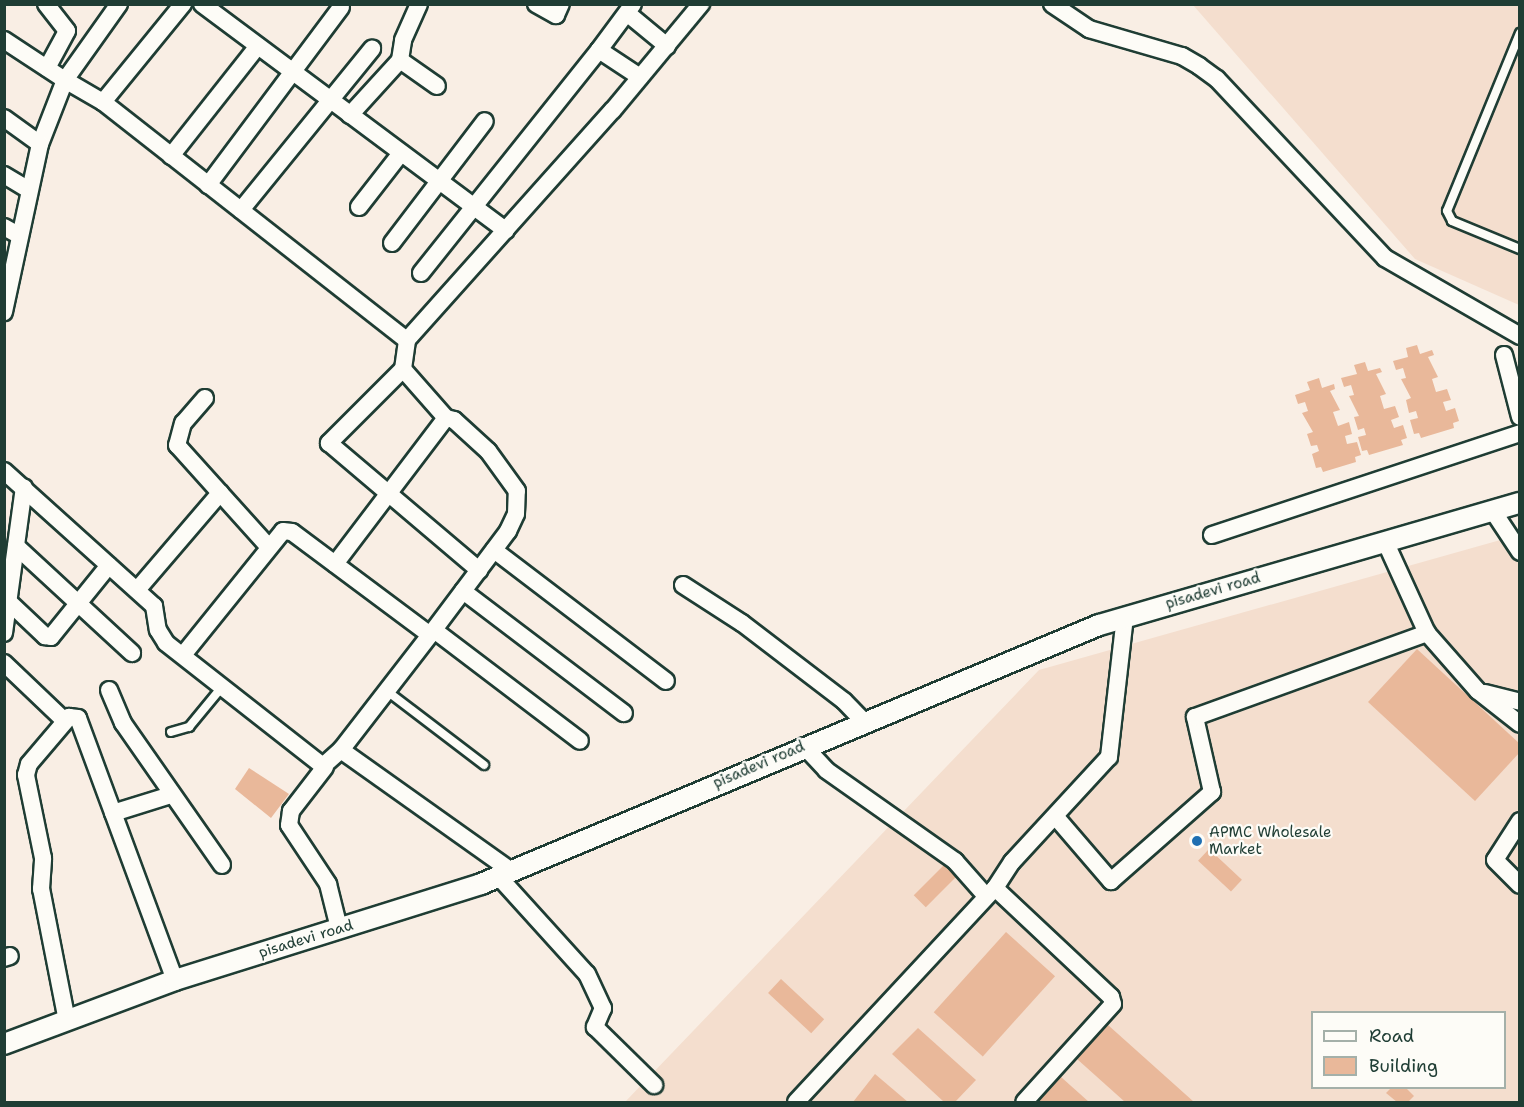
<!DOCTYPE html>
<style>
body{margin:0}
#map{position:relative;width:1524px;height:1107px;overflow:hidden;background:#f9eee4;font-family:"Shantell Sans",sans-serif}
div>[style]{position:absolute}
.built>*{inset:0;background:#f4dece}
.building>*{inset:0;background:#e9b89a;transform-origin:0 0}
.roads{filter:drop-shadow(2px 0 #1f3d34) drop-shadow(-2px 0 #1f3d34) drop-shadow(0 2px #1f3d34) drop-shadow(0 -2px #1f3d34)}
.service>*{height:8px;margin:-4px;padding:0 4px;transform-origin:4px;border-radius:4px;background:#fdfcf7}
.minor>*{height:16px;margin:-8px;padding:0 8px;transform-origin:8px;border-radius:8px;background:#fdfcf7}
.tertiary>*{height:20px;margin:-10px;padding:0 10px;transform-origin:10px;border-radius:10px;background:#fdfcf7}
.dots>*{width:16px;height:16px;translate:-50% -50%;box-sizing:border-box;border:3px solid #fdfcf7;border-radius:50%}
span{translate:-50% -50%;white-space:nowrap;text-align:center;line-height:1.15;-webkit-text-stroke:4.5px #fdfcf7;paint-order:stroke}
.street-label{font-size:15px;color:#1f3d34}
.poi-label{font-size:15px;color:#1f3d34}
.left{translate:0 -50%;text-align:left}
.frame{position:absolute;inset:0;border:6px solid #1f3d34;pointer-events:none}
.legend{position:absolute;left:1311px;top:1011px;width:195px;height:78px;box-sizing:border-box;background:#fdfcf7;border:2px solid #a4b0a9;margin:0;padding:8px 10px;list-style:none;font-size:18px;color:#1f3d34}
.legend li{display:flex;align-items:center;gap:12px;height:30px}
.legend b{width:30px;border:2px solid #a4b0a9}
</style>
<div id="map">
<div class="built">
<i style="clip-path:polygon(1193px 5px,1519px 5px,1519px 305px,1415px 259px)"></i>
<i style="clip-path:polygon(evenodd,1511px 537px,1519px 550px,1519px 1102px,625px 1102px,1039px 670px,1511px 537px,1312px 1012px,1504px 1012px,1504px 1088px,1312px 1088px,1312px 1012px)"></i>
</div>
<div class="building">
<i style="clip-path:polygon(1417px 345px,1420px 354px,1432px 350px,1434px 355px,1428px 357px,1438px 377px,1432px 379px,1436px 392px,1447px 389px,1451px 400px,1443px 402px,1446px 411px,1455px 408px,1459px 421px,1453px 423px,1454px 428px,1421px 438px,1419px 433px,1414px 434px,1410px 420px,1418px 418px,1416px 411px,1409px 413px,1406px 400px,1411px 398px,1401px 379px,1406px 378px,1403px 368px,1396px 370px,1393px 361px,1408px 357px,1406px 348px)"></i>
<i style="clip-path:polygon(1365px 362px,1368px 371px,1380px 368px,1382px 372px,1376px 374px,1386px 394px,1380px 396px,1384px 409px,1395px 406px,1399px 417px,1391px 420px,1394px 428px,1403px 425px,1407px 438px,1401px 440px,1403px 445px,1369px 455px,1367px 450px,1362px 451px,1358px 437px,1366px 435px,1364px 428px,1358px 430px,1354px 417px,1359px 416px,1349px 396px,1354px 395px,1351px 385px,1344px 387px,1341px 378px,1357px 374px,1354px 365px)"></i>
<i style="clip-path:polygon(1319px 378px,1322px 388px,1334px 384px,1335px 389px,1330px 391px,1340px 410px,1333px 412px,1338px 426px,1349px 422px,1352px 434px,1345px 436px,1347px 444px,1357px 442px,1361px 455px,1355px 457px,1356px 462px,1323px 472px,1321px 467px,1316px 468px,1312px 454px,1319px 451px,1317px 445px,1311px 446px,1307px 434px,1313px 432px,1302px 413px,1308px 411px,1305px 402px,1298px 404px,1295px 395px,1310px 390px,1307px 382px)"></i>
<i style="clip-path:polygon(1417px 649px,1520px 744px,1520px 752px,1475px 801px,1368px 702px)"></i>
<i style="clip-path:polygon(249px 768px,289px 794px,271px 818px,235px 789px)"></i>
<i style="left:1209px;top:849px;width:45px;height:16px;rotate:43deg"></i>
<i style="left:947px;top:862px;width:17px;height:47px;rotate:45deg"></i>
<i style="left:1006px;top:932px;width:66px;height:108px;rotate:42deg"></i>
<i style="left:781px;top:979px;width:59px;height:19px;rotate:43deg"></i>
<i style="clip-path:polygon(1108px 1025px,1194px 1102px,1125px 1102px,1077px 1059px)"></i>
<i style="clip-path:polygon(918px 1028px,976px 1080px,955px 1102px,944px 1102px,892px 1054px)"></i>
<i style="clip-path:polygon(875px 1074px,908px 1102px,853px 1102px)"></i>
<i style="clip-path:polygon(1061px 1077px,1089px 1102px,1038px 1102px)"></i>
<i style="clip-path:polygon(1391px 1088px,1406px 1088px,1414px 1096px,1408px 1102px,1397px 1102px,1386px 1093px)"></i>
</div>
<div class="roads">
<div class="service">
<i style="left:1520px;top:33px;width:192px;rotate:112.3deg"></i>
<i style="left:1447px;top:211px;width:11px;rotate:63deg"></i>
<i style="left:1452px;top:221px;width:74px;rotate:22.4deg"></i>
<i style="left:387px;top:691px;width:122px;rotate:37.3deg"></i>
<i style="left:171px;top:732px;width:19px;rotate:-16deg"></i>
<i style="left:189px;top:727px;width:52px;rotate:-50.5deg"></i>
</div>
<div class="minor">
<i style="left:46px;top:4px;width:34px;rotate:52deg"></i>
<i style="left:67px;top:31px;width:42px;rotate:118.4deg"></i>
<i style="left:119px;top:4px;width:93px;rotate:125.4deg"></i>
<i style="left:65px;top:80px;width:44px;rotate:30.1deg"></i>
<i style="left:103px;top:102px;width:386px;rotate:38.1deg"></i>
<i style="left:202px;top:4px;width:379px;rotate:36.7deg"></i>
<i style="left:536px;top:4px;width:23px;rotate:29deg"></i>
<i style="left:556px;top:15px;width:12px;rotate:-66deg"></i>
<i style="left:1052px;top:4px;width:45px;rotate:34deg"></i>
<i style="left:1089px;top:29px;width:97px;rotate:16.2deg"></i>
<i style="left:1182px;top:56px;width:20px;rotate:30deg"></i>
<i style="left:1199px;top:66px;width:22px;rotate:36deg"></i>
<i style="left:1217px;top:79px;width:245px;rotate:46.8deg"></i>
<i style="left:1385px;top:258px;width:156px;rotate:30deg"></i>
<i style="left:627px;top:13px;width:52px;rotate:39.5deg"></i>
<i style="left:4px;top:40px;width:73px;rotate:33.3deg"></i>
<i style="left:65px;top:80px;width:69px;rotate:111.3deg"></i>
<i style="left:40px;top:144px;width:172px;rotate:102.1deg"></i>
<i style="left:599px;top:50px;width:57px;rotate:-53.5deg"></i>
<i style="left:400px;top:60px;width:45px;rotate:35.1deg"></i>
<i style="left:103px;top:102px;width:127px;rotate:-50.8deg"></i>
<i style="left:350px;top:115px;width:74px;rotate:-47.7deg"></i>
<i style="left:400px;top:60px;width:20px;rotate:-81deg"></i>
<i style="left:403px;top:40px;width:39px;rotate:-66deg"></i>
<i style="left:4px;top:118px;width:44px;rotate:35.8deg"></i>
<i style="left:171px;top:156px;width:140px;rotate:-51.7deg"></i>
<i style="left:4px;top:175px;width:29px;rotate:31deg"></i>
<i style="left:208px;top:185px;width:222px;rotate:-53.2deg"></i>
<i style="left:359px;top:207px;width:68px;rotate:-52.1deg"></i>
<i style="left:241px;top:210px;width:208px;rotate:-50.9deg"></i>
<i style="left:4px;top:227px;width:18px;rotate:29deg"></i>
<i style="left:392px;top:243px;width:153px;rotate:-52.7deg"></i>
<i style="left:421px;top:273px;width:285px;rotate:-51.4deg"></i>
<i style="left:599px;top:50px;width:49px;rotate:33.4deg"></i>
<i style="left:1504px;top:355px;width:64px;rotate:75.5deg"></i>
<i style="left:403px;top:369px;width:29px;rotate:-82deg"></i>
<i style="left:407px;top:340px;width:309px;rotate:-48.2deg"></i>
<i style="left:613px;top:110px;width:138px;rotate:-50.3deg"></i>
<i style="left:205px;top:398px;width:33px;rotate:131deg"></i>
<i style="left:183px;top:423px;width:23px;rotate:105deg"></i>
<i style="left:177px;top:445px;width:136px;rotate:48deg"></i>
<i style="left:4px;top:471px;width:202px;rotate:42deg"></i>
<i style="left:154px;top:606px;width:24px;rotate:81deg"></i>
<i style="left:158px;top:630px;width:15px;rotate:58deg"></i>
<i style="left:166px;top:643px;width:199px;rotate:38.1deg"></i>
<i style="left:323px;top:766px;width:24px;rotate:-42deg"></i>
<i style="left:341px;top:750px;width:207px;rotate:35.4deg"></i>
<i style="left:1493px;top:511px;width:49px;rotate:56.6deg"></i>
<i style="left:1212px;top:535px;width:324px;rotate:-18.3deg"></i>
<i style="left:1385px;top:541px;width:101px;rotate:65.5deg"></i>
<i style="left:1427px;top:633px;width:77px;rotate:48.7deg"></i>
<i style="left:1478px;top:691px;width:53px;rotate:38.2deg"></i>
<i style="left:16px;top:546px;width:158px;rotate:42.7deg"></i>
<i style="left:494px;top:550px;width:216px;rotate:37.3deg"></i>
<i style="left:335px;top:564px;width:183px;rotate:-52.8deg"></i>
<i style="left:683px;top:585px;width:70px;rotate:32.8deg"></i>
<i style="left:742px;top:623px;width:128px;rotate:37.4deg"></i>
<i style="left:844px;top:701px;width:28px;rotate:46deg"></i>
<i style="left:137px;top:590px;width:128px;rotate:-49.4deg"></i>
<i style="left:463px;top:591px;width:202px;rotate:37.2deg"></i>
<i style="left:9px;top:602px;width:50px;rotate:43.4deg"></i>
<i style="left:45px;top:636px;width:6px;rotate:9deg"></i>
<i style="left:51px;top:637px;width:92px;rotate:-51.1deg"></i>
<i style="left:434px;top:630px;width:183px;rotate:37.2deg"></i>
<i style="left:4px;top:633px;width:147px;rotate:-82.2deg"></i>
<i style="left:183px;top:655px;width:159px;rotate:-51.1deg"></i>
<i style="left:283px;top:531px;width:9px;rotate:6deg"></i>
<i style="left:292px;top:532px;width:172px;rotate:36.7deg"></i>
<i style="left:4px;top:663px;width:84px;rotate:43.6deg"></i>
<i style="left:109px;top:690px;width:36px;rotate:67deg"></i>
<i style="left:123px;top:723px;width:173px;rotate:55.1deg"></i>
<i style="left:1485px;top:693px;width:36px;rotate:14deg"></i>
<i style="left:804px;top:746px;width:33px;rotate:47deg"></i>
<i style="left:826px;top:770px;width:158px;rotate:35.2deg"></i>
<i style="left:955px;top:861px;width:47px;rotate:48.5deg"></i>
<i style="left:341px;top:750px;width:145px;rotate:-52.3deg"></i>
<i style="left:430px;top:635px;width:130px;rotate:-53.1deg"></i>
<i style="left:508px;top:531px;width:19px;rotate:-65deg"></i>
<i style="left:516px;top:514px;width:23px;rotate:-88deg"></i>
<i style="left:517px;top:491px;width:49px;rotate:-125.9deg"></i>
<i style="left:488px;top:451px;width:46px;rotate:-137.6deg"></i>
<i style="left:454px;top:420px;width:8px;rotate:-166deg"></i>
<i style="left:446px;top:418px;width:65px;rotate:-131.3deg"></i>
<i style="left:403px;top:369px;width:105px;rotate:135deg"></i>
<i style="left:329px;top:443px;width:197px;rotate:40.3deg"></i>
<i style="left:325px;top:767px;width:56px;rotate:127.7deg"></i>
<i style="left:291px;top:811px;width:14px;rotate:98deg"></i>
<i style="left:289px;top:825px;width:71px;rotate:56.5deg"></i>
<i style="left:328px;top:884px;width:45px;rotate:76deg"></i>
<i style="left:113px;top:813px;width:61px;rotate:-17.2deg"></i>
<i style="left:1055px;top:816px;width:86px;rotate:49.3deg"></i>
<i style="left:1111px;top:881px;width:135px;rotate:-41.4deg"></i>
<i style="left:1212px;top:792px;width:77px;rotate:-102.8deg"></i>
<i style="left:1195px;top:717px;width:247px;rotate:-19.9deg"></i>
<i style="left:1520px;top:821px;width:46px;rotate:122.7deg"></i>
<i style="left:1495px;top:860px;width:35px;rotate:45deg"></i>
<i style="left:498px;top:876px;width:132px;rotate:47.8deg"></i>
<i style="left:587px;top:974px;width:38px;rotate:65deg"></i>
<i style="left:603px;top:1008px;width:21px;rotate:113deg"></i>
<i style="left:595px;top:1027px;width:83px;rotate:44.5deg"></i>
<i style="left:995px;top:888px;width:31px;rotate:-57deg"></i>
<i style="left:1012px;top:862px;width:143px;rotate:-47.3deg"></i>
<i style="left:1109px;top:757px;width:141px;rotate:-83.5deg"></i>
<i style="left:4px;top:958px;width:6px;rotate:-18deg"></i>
<i style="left:67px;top:1021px;width:135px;rotate:-101.1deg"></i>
<i style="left:41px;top:889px;width:31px;rotate:-86deg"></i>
<i style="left:43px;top:858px;width:85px;rotate:-101.6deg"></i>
<i style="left:26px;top:775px;width:11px;rotate:-75deg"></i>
<i style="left:29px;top:764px;width:62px;rotate:-49.6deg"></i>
<i style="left:69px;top:717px;width:9px;rotate:6deg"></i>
<i style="left:78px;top:718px;width:279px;rotate:69.7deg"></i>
<i style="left:796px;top:1102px;width:292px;rotate:-47.1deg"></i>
<i style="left:995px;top:888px;width:159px;rotate:43.2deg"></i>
<i style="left:1111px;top:997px;width:7px;rotate:74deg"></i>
<i style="left:1113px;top:1004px;width:132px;rotate:132.2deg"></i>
</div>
<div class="tertiary">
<i style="left:4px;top:1044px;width:183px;rotate:-20.5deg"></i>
<i style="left:175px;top:980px;width:321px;rotate:-17.4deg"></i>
<i style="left:481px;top:884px;width:670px;rotate:-22.74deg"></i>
<i style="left:1099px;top:625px;width:438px;rotate:-16.2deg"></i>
</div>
</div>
<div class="dots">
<i style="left:1197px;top:841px;background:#1f6fb2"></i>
</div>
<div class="street-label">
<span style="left:1213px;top:591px;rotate:-16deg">pisadevi road</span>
<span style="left:759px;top:765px;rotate:-23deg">pisadevi road</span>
<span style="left:306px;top:939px;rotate:-17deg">pisadevi road</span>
</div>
<div class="poi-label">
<span class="left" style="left:1209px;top:841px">APMC Wholesale<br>Market</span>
</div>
<div class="frame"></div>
<ul class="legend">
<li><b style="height:8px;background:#fdfcf7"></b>Road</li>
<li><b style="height:16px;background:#e9b89a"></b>Building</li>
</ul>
</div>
